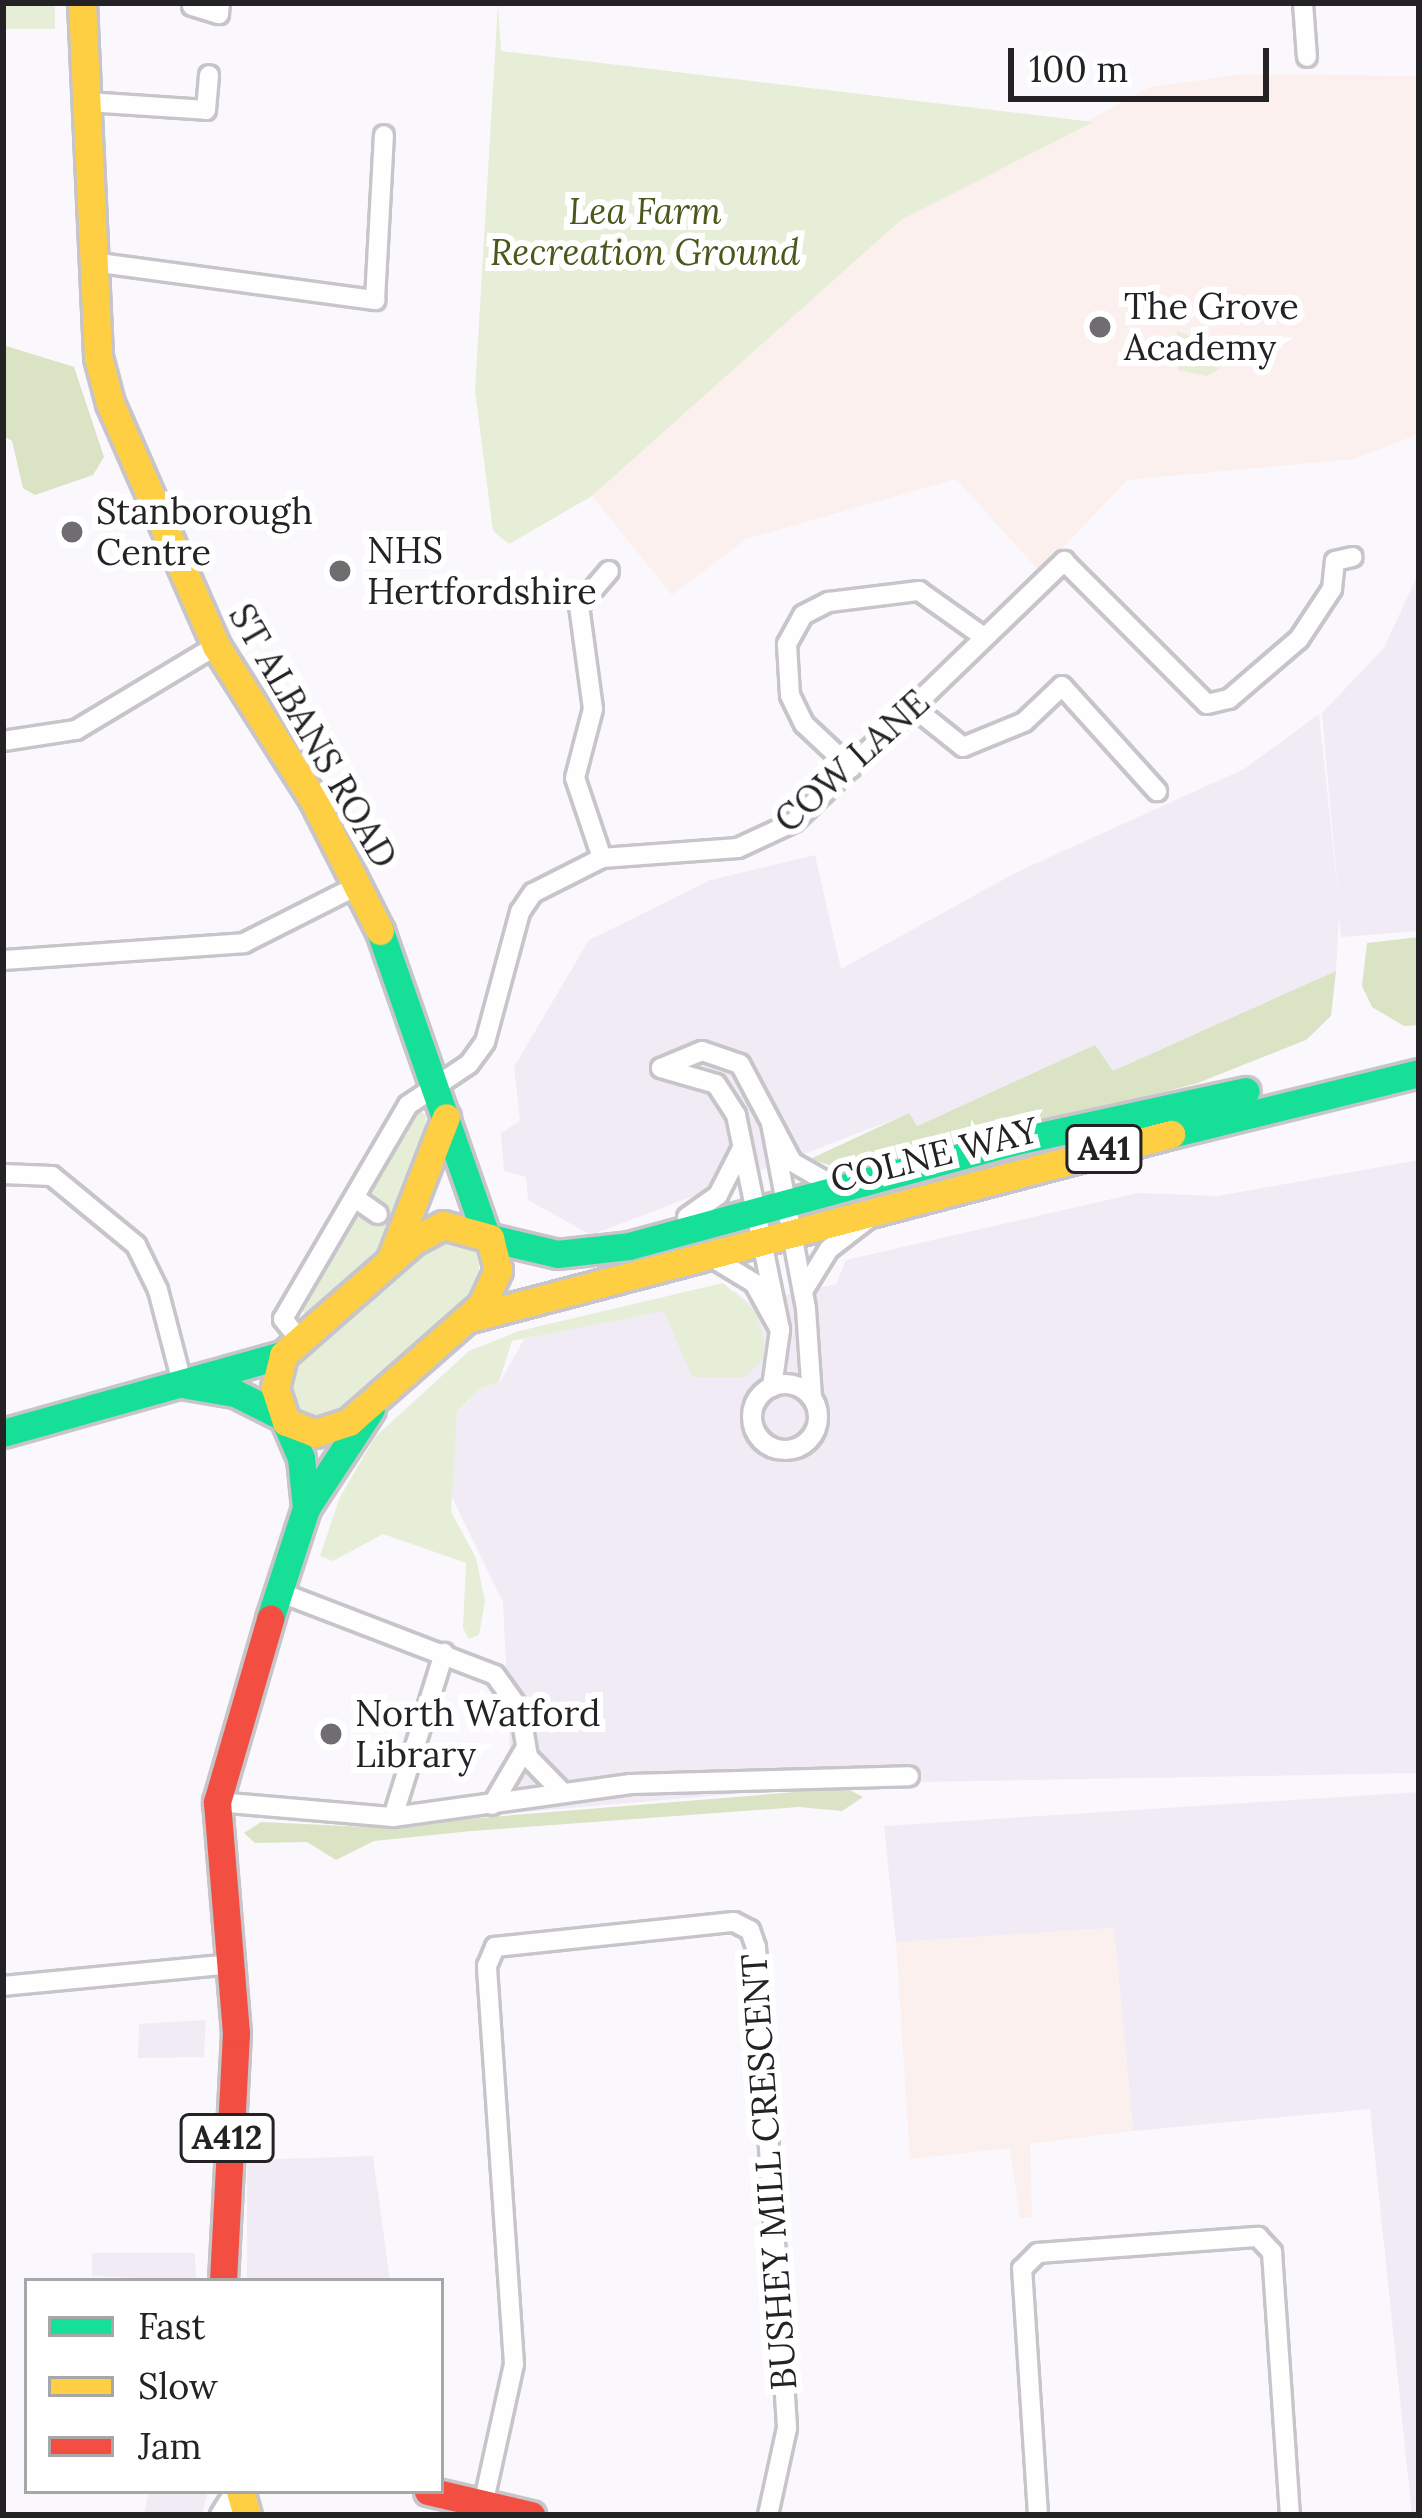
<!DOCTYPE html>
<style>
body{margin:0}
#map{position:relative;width:1422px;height:2518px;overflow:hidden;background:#faf8fc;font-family:Lora,serif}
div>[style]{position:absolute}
.built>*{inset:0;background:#f0ebf5}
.education>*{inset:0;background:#fbf0ed}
.green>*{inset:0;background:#e7eed7;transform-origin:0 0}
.forest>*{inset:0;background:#dae3c4}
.roads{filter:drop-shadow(3px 0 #c7c5c9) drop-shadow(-3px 0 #c7c5c9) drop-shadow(0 3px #c7c5c9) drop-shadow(0 -3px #c7c5c9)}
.street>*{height:18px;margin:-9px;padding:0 9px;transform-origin:9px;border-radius:9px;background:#fefeff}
.street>.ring{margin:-9px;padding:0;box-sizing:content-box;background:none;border:18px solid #fefeff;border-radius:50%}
.fast>*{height:27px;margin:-13.5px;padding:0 13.5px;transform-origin:13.5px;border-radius:13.5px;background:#16e098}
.slow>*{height:27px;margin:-13.5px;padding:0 13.5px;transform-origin:13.5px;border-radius:13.5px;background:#ffcf43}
.jam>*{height:27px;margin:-13.5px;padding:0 13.5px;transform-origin:13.5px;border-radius:13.5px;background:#f24e42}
.dots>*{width:33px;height:33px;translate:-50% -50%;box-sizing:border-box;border:6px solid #fff;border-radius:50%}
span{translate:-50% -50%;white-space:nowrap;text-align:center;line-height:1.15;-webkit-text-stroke:12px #fff;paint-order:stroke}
.shield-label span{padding:3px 9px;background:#fff;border:3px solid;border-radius:9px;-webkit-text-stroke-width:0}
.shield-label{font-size:33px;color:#242225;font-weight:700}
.park-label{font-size:36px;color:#49581b;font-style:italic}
.poi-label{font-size:36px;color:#242225}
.left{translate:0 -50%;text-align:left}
.street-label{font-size:36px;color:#242225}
.frame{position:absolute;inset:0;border:6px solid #242225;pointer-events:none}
.legend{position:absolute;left:24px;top:2278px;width:420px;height:216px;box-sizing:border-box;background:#fff;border:3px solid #a7a7a8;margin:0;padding:15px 21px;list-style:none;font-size:36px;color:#242225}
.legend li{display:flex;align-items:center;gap:24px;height:60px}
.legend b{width:60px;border:3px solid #a7a7a8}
.scale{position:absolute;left:1008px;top:48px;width:261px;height:54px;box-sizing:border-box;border:6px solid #242225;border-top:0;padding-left:15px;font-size:36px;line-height:42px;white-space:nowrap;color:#242225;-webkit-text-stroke:9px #fff;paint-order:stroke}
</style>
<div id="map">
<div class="built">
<i style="clip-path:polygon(1419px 572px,1419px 931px,1341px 937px,1339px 918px,1336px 971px,1112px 1072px,1094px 1046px,916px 1126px,908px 1114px,591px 1235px,528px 1200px,526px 1177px,504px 1171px,501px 1133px,520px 1121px,514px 1067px,589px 940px,711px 880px,815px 855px,841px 969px,1017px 872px,1244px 769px,1319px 714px,1339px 905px,1322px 713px,1384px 648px)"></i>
<i style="clip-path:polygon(1419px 1160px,1419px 1773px,859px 1783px,513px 1813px,503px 1602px,450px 1493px,457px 1413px,479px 1389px,500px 1382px,524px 1339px,735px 1291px,750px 1303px,836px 1284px,846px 1260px,1138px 1193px,1218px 1196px)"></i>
<i style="clip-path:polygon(1419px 1792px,1419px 2515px,1412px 2515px,1370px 2109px,1133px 2131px,1114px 1928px,896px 1942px,884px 1826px)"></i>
<i style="clip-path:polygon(206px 2020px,204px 2057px,138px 2058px,139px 2024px)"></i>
<i style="clip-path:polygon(373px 2156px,390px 2281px,247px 2281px,247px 2160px)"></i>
<i style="clip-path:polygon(92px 2253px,195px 2253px,196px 2281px,92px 2276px)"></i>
<i style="clip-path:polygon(149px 2491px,208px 2491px,202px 2515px,144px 2515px)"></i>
</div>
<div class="education">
<i style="clip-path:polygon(1244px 74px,1419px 76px,1419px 434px,1354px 459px,1127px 480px,1040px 572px,956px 479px,746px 539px,672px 595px,592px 496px,901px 220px,1151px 87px)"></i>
<i style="clip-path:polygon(1114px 1928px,1133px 2131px,1030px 2144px,1032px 2217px,1020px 2218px,1010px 2148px,910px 2159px,896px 1942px)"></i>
</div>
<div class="green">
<i style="left:3px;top:3px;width:52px;height:26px"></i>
<i style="clip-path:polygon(498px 3px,501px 51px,1093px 122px,901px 220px,592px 496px,509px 544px,493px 531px,475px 391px)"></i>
<i style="clip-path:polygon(1177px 331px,1224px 351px,1220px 368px,1207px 376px,1178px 370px)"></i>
<i style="clip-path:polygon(416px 1108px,426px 1115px,420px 1168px,378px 1252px,307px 1316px,298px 1306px,349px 1220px,362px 1216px,377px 1225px,387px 1209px,371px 1201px,368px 1187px)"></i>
<i style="clip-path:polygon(441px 1237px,478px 1253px,480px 1289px,340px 1418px,303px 1416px,292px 1404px,294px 1365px)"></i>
<i style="clip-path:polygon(723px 1283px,756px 1312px,763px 1337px,765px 1358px,745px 1377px,692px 1377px,664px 1311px,512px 1341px,499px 1382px,479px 1389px,457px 1412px,451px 1512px,476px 1558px,485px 1601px,479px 1635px,469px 1639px,463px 1628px,466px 1563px,383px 1534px,333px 1561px,320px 1556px,340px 1497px,375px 1437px,469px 1351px,519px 1331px)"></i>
</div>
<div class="forest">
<i style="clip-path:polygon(3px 345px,74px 367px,104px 457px,93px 475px,35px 495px,23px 488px,12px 441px,3px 436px)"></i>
<i style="clip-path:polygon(1419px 937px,1419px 1025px,1404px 1026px,1372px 1007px,1362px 986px,1367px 943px)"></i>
<i style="clip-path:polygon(1336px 971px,1331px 1016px,1306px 1040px,1195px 1084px,848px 1171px,810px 1159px,909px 1113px,917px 1126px,1095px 1045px,1113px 1071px)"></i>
<i style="clip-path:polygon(846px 1788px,863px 1797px,842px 1811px,799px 1807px,471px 1831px,374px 1841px,336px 1860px,307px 1842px,255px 1843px,244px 1833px,261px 1822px,368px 1827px)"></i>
</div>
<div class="roads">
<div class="street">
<i style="left:1303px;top:3px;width:54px;rotate:85.8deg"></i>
<i style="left:192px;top:6px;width:28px;rotate:17deg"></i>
<i style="left:219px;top:14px;width:11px;rotate:-85deg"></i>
<i style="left:87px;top:102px;width:119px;rotate:3.8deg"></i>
<i style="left:206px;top:110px;width:35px;rotate:-85deg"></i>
<i style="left:93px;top:262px;width:285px;rotate:7.7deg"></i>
<i style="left:375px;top:300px;width:165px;rotate:-86.9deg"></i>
<i style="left:913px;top:707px;width:64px;rotate:38.7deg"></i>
<i style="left:963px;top:747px;width:66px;rotate:-22.3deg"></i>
<i style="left:1024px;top:722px;width:52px;rotate:-43.5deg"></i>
<i style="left:1062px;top:686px;width:142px;rotate:47.9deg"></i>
<i style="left:3px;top:741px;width:74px;rotate:-8.6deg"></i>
<i style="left:76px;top:730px;width:163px;rotate:-31deg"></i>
<i style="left:851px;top:768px;width:64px;rotate:-136.9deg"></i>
<i style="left:804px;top:724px;width:32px;rotate:-116deg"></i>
<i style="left:790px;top:695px;width:51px;rotate:-93.4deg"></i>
<i style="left:787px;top:644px;width:33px;rotate:-61deg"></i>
<i style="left:803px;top:615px;width:29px;rotate:-27deg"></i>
<i style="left:829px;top:602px;width:91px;rotate:-7deg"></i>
<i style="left:919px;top:591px;width:80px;rotate:35.3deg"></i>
<i style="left:602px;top:858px;width:84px;rotate:-108.6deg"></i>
<i style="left:575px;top:778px;width:71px;rotate:-75.4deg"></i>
<i style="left:593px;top:709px;width:104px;rotate:-97.7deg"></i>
<i style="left:579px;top:606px;width:46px;rotate:-49.4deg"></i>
<i style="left:3px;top:960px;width:242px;rotate:-4deg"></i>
<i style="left:244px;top:943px;width:129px;rotate:-26.8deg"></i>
<i style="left:661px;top:1068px;width:57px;rotate:16.2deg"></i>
<i style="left:716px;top:1084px;width:37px;rotate:57deg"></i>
<i style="left:736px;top:1115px;width:219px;rotate:78.4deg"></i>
<i style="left:661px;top:1068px;width:44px;rotate:-22.5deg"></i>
<i style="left:702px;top:1051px;width:40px;rotate:18.9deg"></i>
<i style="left:740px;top:1064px;width:111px;rotate:62deg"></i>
<i style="left:792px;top:1162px;width:48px;rotate:29.7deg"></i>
<i style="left:771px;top:1123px;width:189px;rotate:79.3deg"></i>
<i style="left:806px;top:1309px;width:89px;rotate:86.1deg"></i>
<i style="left:3px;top:1174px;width:49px;rotate:2.3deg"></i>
<i style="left:52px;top:1176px;width:109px;rotate:39.4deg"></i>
<i style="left:136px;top:1245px;width:50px;rotate:63.9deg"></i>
<i style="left:158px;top:1290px;width:99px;rotate:75.4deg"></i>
<i style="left:355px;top:1198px;width:28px;rotate:35deg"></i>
<i style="left:687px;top:1217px;width:38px;rotate:-35deg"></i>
<i style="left:718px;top:1195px;width:53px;rotate:-62.9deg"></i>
<i style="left:716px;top:1260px;width:44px;rotate:31.2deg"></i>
<i style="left:754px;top:1283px;width:54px;rotate:61deg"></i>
<i style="left:780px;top:1330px;width:58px;rotate:98deg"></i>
<i style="left:803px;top:1291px;width:49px;rotate:-58.2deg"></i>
<i style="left:829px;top:1249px;width:54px;rotate:-37.5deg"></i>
<i style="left:300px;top:1340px;width:27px;rotate:-129deg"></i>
<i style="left:283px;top:1319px;width:248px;rotate:-59.7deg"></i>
<i style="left:408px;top:1105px;width:73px;rotate:-33.9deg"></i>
<i style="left:469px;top:1064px;width:27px;rotate:-54deg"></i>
<i style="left:485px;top:1042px;width:135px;rotate:-74.9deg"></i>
<i style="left:520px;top:912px;width:23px;rotate:-56deg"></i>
<i style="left:533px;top:893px;width:77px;rotate:-26.9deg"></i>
<i style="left:602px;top:858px;width:136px;rotate:-4.2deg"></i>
<i style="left:738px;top:848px;width:62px;rotate:-24.9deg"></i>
<i style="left:794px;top:822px;width:376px;rotate:-44deg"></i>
<i style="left:1064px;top:561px;width:202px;rotate:45deg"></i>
<i style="left:1207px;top:704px;width:23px;rotate:-13deg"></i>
<i style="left:1229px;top:699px;width:92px;rotate:-40.6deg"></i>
<i style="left:1299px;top:639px;width:60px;rotate:-56.6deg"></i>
<i style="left:1332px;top:589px;width:28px;rotate:-84deg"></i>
<i style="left:1335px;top:561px;width:18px;rotate:-13deg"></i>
<i class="ring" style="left:752px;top:1384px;width:48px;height:48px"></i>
<i style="left:279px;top:1592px;width:231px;rotate:21deg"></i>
<i style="left:495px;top:1675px;width:43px;rotate:54.5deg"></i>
<i style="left:520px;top:1710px;width:48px;rotate:80.3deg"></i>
<i style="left:528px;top:1757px;width:49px;rotate:45.8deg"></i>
<i style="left:217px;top:1802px;width:177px;rotate:4.9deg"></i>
<i style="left:393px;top:1817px;width:240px;rotate:-7.9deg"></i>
<i style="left:631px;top:1784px;width:278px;rotate:-1.6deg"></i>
<i style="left:492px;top:1805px;width:65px;rotate:-59.5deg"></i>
<i style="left:393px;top:1817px;width:172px;rotate:-72.7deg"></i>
<i style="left:3px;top:1986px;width:229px;rotate:-5.5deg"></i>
<i style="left:483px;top:2505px;width:144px;rotate:-77.6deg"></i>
<i style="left:514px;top:2364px;width:399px;rotate:-93.9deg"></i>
<i style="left:487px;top:1966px;width:21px;rotate:-67deg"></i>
<i style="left:495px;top:1947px;width:240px;rotate:-6deg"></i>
<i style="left:734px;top:1922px;width:18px;rotate:27deg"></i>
<i style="left:750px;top:1930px;width:18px;rotate:71deg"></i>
<i style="left:756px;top:1947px;width:482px;rotate:86.3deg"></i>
<i style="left:787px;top:2428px;width:89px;rotate:102.3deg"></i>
<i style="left:220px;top:2515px;width:28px;rotate:-58deg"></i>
<i style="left:1038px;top:2515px;width:247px;rotate:-93.7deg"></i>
<i style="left:1022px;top:2269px;width:23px;rotate:-45deg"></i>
<i style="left:1038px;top:2253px;width:221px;rotate:-4.2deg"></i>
<i style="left:1258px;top:2237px;width:21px;rotate:47deg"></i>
<i style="left:1272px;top:2252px;width:264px;rotate:86.1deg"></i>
</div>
<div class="fast">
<i style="left:380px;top:931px;width:320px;rotate:70.8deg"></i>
<i style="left:1171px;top:1134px;width:255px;rotate:-13.8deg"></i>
<i style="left:490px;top:1238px;width:69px;rotate:13.4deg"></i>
<i style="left:557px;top:1254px;width:72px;rotate:-6.3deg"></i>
<i style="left:629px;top:1246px;width:397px;rotate:-15.2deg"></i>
<i style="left:1012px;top:1142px;width:239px;rotate:-12.3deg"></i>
<i style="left:187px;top:1385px;width:49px;rotate:9.5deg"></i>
<i style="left:235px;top:1393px;width:51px;rotate:26.6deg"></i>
<i style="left:3px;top:1433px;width:291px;rotate:-15.6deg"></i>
<i style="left:306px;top:1508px;width:118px;rotate:-56.7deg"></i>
<i style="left:270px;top:1619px;width:117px;rotate:-72deg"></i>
<i style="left:306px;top:1508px;width:50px;rotate:-95.7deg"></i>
<i style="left:301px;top:1458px;width:39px;rotate:-113deg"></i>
</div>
<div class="slow">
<i style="left:82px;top:3px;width:354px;rotate:87.4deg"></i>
<i style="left:98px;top:357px;width:48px;rotate:75.4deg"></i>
<i style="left:110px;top:403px;width:265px;rotate:66.4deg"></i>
<i style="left:216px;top:646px;width:181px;rotate:57.6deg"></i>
<i style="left:313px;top:799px;width:148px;rotate:63.1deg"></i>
<i style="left:443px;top:1225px;width:49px;rotate:15.5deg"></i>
<i style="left:490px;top:1238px;width:33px;rotate:76deg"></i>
<i style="left:498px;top:1270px;width:38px;rotate:115deg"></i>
<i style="left:482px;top:1305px;width:177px;rotate:138.7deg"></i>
<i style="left:349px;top:1422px;width:36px;rotate:162deg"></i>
<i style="left:315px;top:1433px;width:31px;rotate:-159deg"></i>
<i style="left:286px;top:1422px;width:36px;rotate:-108deg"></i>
<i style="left:275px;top:1388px;width:34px;rotate:-76deg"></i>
<i style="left:283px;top:1355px;width:173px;rotate:-41.2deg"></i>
<i style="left:413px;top:1241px;width:34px;rotate:-28deg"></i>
<i style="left:391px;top:1259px;width:152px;rotate:-68.8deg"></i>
<i style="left:470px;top:1318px;width:725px;rotate:-14.71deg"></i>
<i style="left:240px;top:2491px;width:25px;rotate:74deg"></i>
</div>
<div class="jam">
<i style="left:223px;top:2281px;width:248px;rotate:-87deg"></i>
<i style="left:236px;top:2033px;width:232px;rotate:-94.7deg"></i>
<i style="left:217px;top:1802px;width:191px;rotate:-73.8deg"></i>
<i style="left:428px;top:2491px;width:106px;rotate:13.1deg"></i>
</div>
</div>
<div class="dots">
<i style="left:1100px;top:327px;background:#6f6d70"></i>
<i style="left:72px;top:532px;background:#6f6d70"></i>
<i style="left:340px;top:571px;background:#6f6d70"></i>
<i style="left:331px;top:1734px;background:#6f6d70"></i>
</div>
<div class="shield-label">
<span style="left:1104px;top:1149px">A41</span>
<span style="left:227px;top:2138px">A412</span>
</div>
<div class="park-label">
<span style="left:645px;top:232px">Lea Farm<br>Recreation Ground</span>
</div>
<div class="poi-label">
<span class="left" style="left:1124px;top:327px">The Grove<br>Academy</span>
<span class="left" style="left:96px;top:532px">Stanborough<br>Centre</span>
<span class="left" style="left:367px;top:571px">NHS<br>Hertfordshire</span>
<span class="left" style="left:355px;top:1734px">North Watford<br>Library</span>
</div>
<div class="street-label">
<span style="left:313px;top:736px;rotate:60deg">ST ALBANS ROAD</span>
<span style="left:852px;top:761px;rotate:-42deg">COW LANE</span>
<span style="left:934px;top:1155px;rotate:-14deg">COLNE WAY</span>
<span style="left:769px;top:2172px;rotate:-94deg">BUSHEY MILL CRESCENT</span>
</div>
<div class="frame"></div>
<ul class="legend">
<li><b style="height:15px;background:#16e098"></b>Fast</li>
<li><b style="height:15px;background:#ffcf43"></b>Slow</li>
<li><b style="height:15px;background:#f24e42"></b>Jam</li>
</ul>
<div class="scale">100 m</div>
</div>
